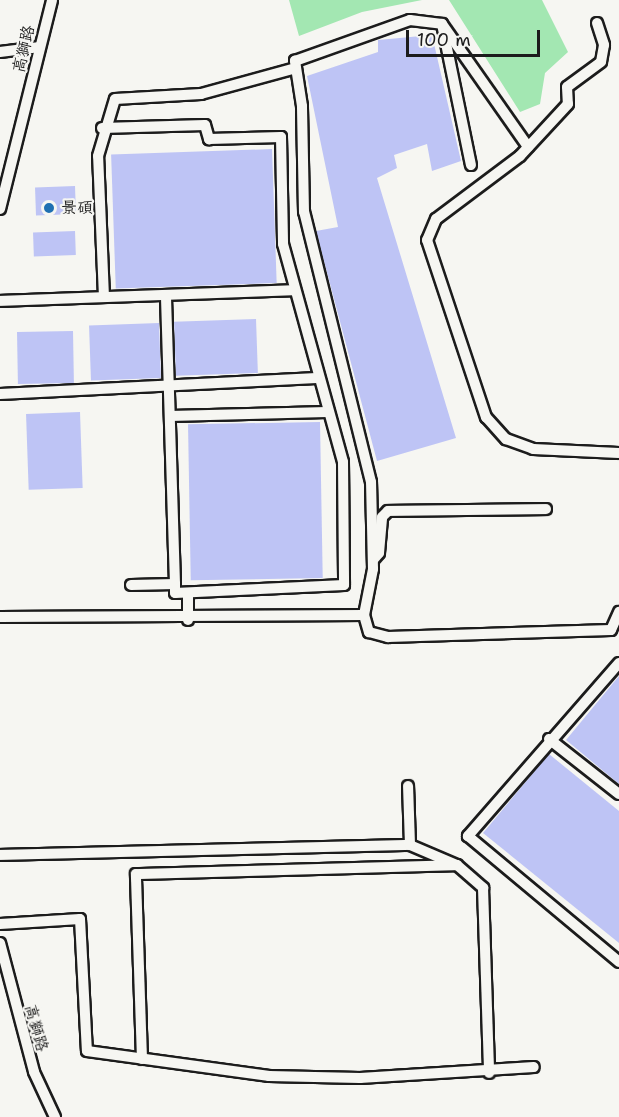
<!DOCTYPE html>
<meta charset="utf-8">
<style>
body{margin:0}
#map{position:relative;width:619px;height:1117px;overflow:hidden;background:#f6f6f2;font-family:"Shantell Sans","LXGW WenKai TC",sans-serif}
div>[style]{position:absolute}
.green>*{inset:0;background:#a3e7b2}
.building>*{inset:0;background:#bec4f5;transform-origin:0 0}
.roads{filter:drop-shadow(2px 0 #1c1c1c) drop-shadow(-2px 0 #1c1c1c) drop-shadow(0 2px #1c1c1c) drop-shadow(0 -2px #1c1c1c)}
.minor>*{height:10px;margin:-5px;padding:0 5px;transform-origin:5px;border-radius:5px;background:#f6f6f2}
.dots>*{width:16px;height:16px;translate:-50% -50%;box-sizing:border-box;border:3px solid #f6f6f2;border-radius:50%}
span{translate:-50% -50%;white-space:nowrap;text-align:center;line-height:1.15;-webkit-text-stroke:4.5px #f6f6f2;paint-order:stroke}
.street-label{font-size:16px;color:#1c1c1c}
.poi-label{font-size:16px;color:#1c1c1c}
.left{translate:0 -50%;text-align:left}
.scale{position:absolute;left:406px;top:30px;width:134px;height:27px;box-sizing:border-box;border:3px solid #1c1c1c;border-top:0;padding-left:8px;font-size:18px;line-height:21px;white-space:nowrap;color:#1c1c1c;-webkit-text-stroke:4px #f6f6f2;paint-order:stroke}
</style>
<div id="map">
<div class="green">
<i style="clip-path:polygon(289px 0,422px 0,362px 12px,299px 36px)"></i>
<i style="clip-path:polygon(449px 0,542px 0,568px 52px,545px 73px,540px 104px,520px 112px)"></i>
</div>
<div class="building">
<i style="clip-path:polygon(432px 35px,461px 161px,432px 171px,427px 144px,394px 155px,397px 168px,377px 178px,456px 438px,377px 461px,316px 231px,338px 227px,307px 76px,378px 52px,378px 40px)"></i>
<i style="left:272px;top:149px;width:134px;height:161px;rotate:88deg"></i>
<i style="left:75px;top:186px;width:28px;height:40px;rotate:88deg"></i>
<i style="left:75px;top:231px;width:24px;height:42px;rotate:88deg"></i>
<i style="left:256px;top:319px;width:54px;height:82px;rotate:88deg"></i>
<i style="left:159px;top:323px;width:55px;height:70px;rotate:88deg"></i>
<i style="left:73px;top:331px;width:52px;height:56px;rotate:89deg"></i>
<i style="left:80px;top:412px;width:76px;height:54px;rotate:88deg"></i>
<i style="left:320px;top:422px;width:156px;height:132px;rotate:89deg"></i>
<i style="clip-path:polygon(619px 676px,619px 784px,566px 740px)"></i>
<i style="clip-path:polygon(549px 754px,619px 811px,619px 943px,483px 833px)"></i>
</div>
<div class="roads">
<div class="minor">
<i style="left:597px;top:23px;width:23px;rotate:72deg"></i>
<i style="left:604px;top:45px;width:17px;rotate:100deg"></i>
<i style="left:601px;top:62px;width:42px;rotate:143.7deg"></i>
<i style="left:567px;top:87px;width:17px;rotate:87deg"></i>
<i style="left:568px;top:104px;width:71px;rotate:132.7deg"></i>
<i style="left:520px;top:156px;width:105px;rotate:143.1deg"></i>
<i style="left:436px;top:219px;width:23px;rotate:113deg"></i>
<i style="left:427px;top:240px;width:187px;rotate:71.6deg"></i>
<i style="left:486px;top:417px;width:30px;rotate:48deg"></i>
<i style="left:506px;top:439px;width:29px;rotate:20deg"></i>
<i style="left:533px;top:449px;width:86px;rotate:2.7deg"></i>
<i style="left:442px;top:24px;width:144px;rotate:78.4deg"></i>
<i style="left:0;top:52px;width:40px;rotate:-7.1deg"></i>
<i style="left:102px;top:128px;width:103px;rotate:-1.7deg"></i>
<i style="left:205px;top:125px;width:15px;rotate:74deg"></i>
<i style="left:209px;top:139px;width:72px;rotate:-1.6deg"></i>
<i style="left:281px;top:137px;width:107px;rotate:88.9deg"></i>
<i style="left:283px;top:244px;width:226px;rotate:74.6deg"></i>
<i style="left:343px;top:462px;width:123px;rotate:89.5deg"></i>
<i style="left:344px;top:585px;width:169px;rotate:177.3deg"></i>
<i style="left:175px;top:593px;width:9px;rotate:-90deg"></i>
<i style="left:0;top:209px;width:215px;rotate:-76deg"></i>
<i style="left:104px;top:297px;width:141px;rotate:-92.4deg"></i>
<i style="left:98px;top:156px;width:59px;rotate:-73.4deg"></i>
<i style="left:115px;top:99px;width:86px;rotate:-3.3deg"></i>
<i style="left:201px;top:94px;width:98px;rotate:-15.3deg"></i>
<i style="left:0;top:301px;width:294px;rotate:-2.1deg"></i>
<i style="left:0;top:394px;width:317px;rotate:-2.9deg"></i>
<i style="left:170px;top:416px;width:157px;rotate:-1.5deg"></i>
<i style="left:373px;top:560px;width:9px;rotate:-49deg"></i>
<i style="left:379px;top:553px;width:36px;rotate:-85deg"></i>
<i style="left:382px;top:517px;width:8px;rotate:-45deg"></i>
<i style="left:388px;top:511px;width:158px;rotate:-0.7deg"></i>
<i style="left:131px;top:585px;width:44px;rotate:-1.3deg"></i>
<i style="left:175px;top:584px;width:288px;rotate:-91.8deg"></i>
<i style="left:188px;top:593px;width:27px;rotate:90deg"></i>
<i style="left:364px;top:615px;width:47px;rotate:-78.9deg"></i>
<i style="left:373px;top:569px;width:87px;rotate:-91.3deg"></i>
<i style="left:371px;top:482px;width:278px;rotate:-103.9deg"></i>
<i style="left:304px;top:212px;width:106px;rotate:-91.1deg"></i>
<i style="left:302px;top:106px;width:46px;rotate:-98.8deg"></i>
<i style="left:295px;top:61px;width:122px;rotate:-19.6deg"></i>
<i style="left:410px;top:20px;width:32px;rotate:7deg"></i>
<i style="left:442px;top:24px;width:150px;rotate:55deg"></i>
<i style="left:0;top:617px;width:364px;rotate:-0.3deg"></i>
<i style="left:364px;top:615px;width:18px;rotate:74deg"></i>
<i style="left:369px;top:632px;width:20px;rotate:15deg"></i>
<i style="left:388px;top:637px;width:223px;rotate:-1.8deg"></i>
<i style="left:611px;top:630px;width:20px;rotate:-66deg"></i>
<i style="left:619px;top:663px;width:230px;rotate:131.1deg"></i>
<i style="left:468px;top:836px;width:197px;rotate:39.8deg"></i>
<i style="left:549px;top:739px;width:89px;rotate:38.2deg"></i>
<i style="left:410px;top:845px;width:51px;rotate:23.1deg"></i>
<i style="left:457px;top:865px;width:35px;rotate:41deg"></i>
<i style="left:483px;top:888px;width:185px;rotate:88.1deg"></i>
<i style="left:0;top:855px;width:410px;rotate:-1.4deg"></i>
<i style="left:410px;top:845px;width:59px;rotate:-91.9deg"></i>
<i style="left:0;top:924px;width:80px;rotate:-3.6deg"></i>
<i style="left:80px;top:919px;width:132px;rotate:87deg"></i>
<i style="left:87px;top:1051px;width:184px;rotate:7.8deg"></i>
<i style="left:269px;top:1076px;width:91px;rotate:1.3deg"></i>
<i style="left:360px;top:1078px;width:174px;rotate:-3.6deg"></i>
<i style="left:0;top:943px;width:133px;rotate:75.2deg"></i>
<i style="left:34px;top:1072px;width:50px;rotate:65deg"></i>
<i style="left:142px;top:1059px;width:185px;rotate:-91.9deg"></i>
<i style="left:136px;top:874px;width:321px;rotate:-1.6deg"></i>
</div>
</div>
<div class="dots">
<i style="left:49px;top:208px;background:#1f6fb2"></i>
</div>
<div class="street-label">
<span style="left:24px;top:49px;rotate:-77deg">高獅路</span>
<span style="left:36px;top:1028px;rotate:74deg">高獅路</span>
</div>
<div class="poi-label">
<span class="left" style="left:61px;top:208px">景碩</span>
</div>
<div class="scale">100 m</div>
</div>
